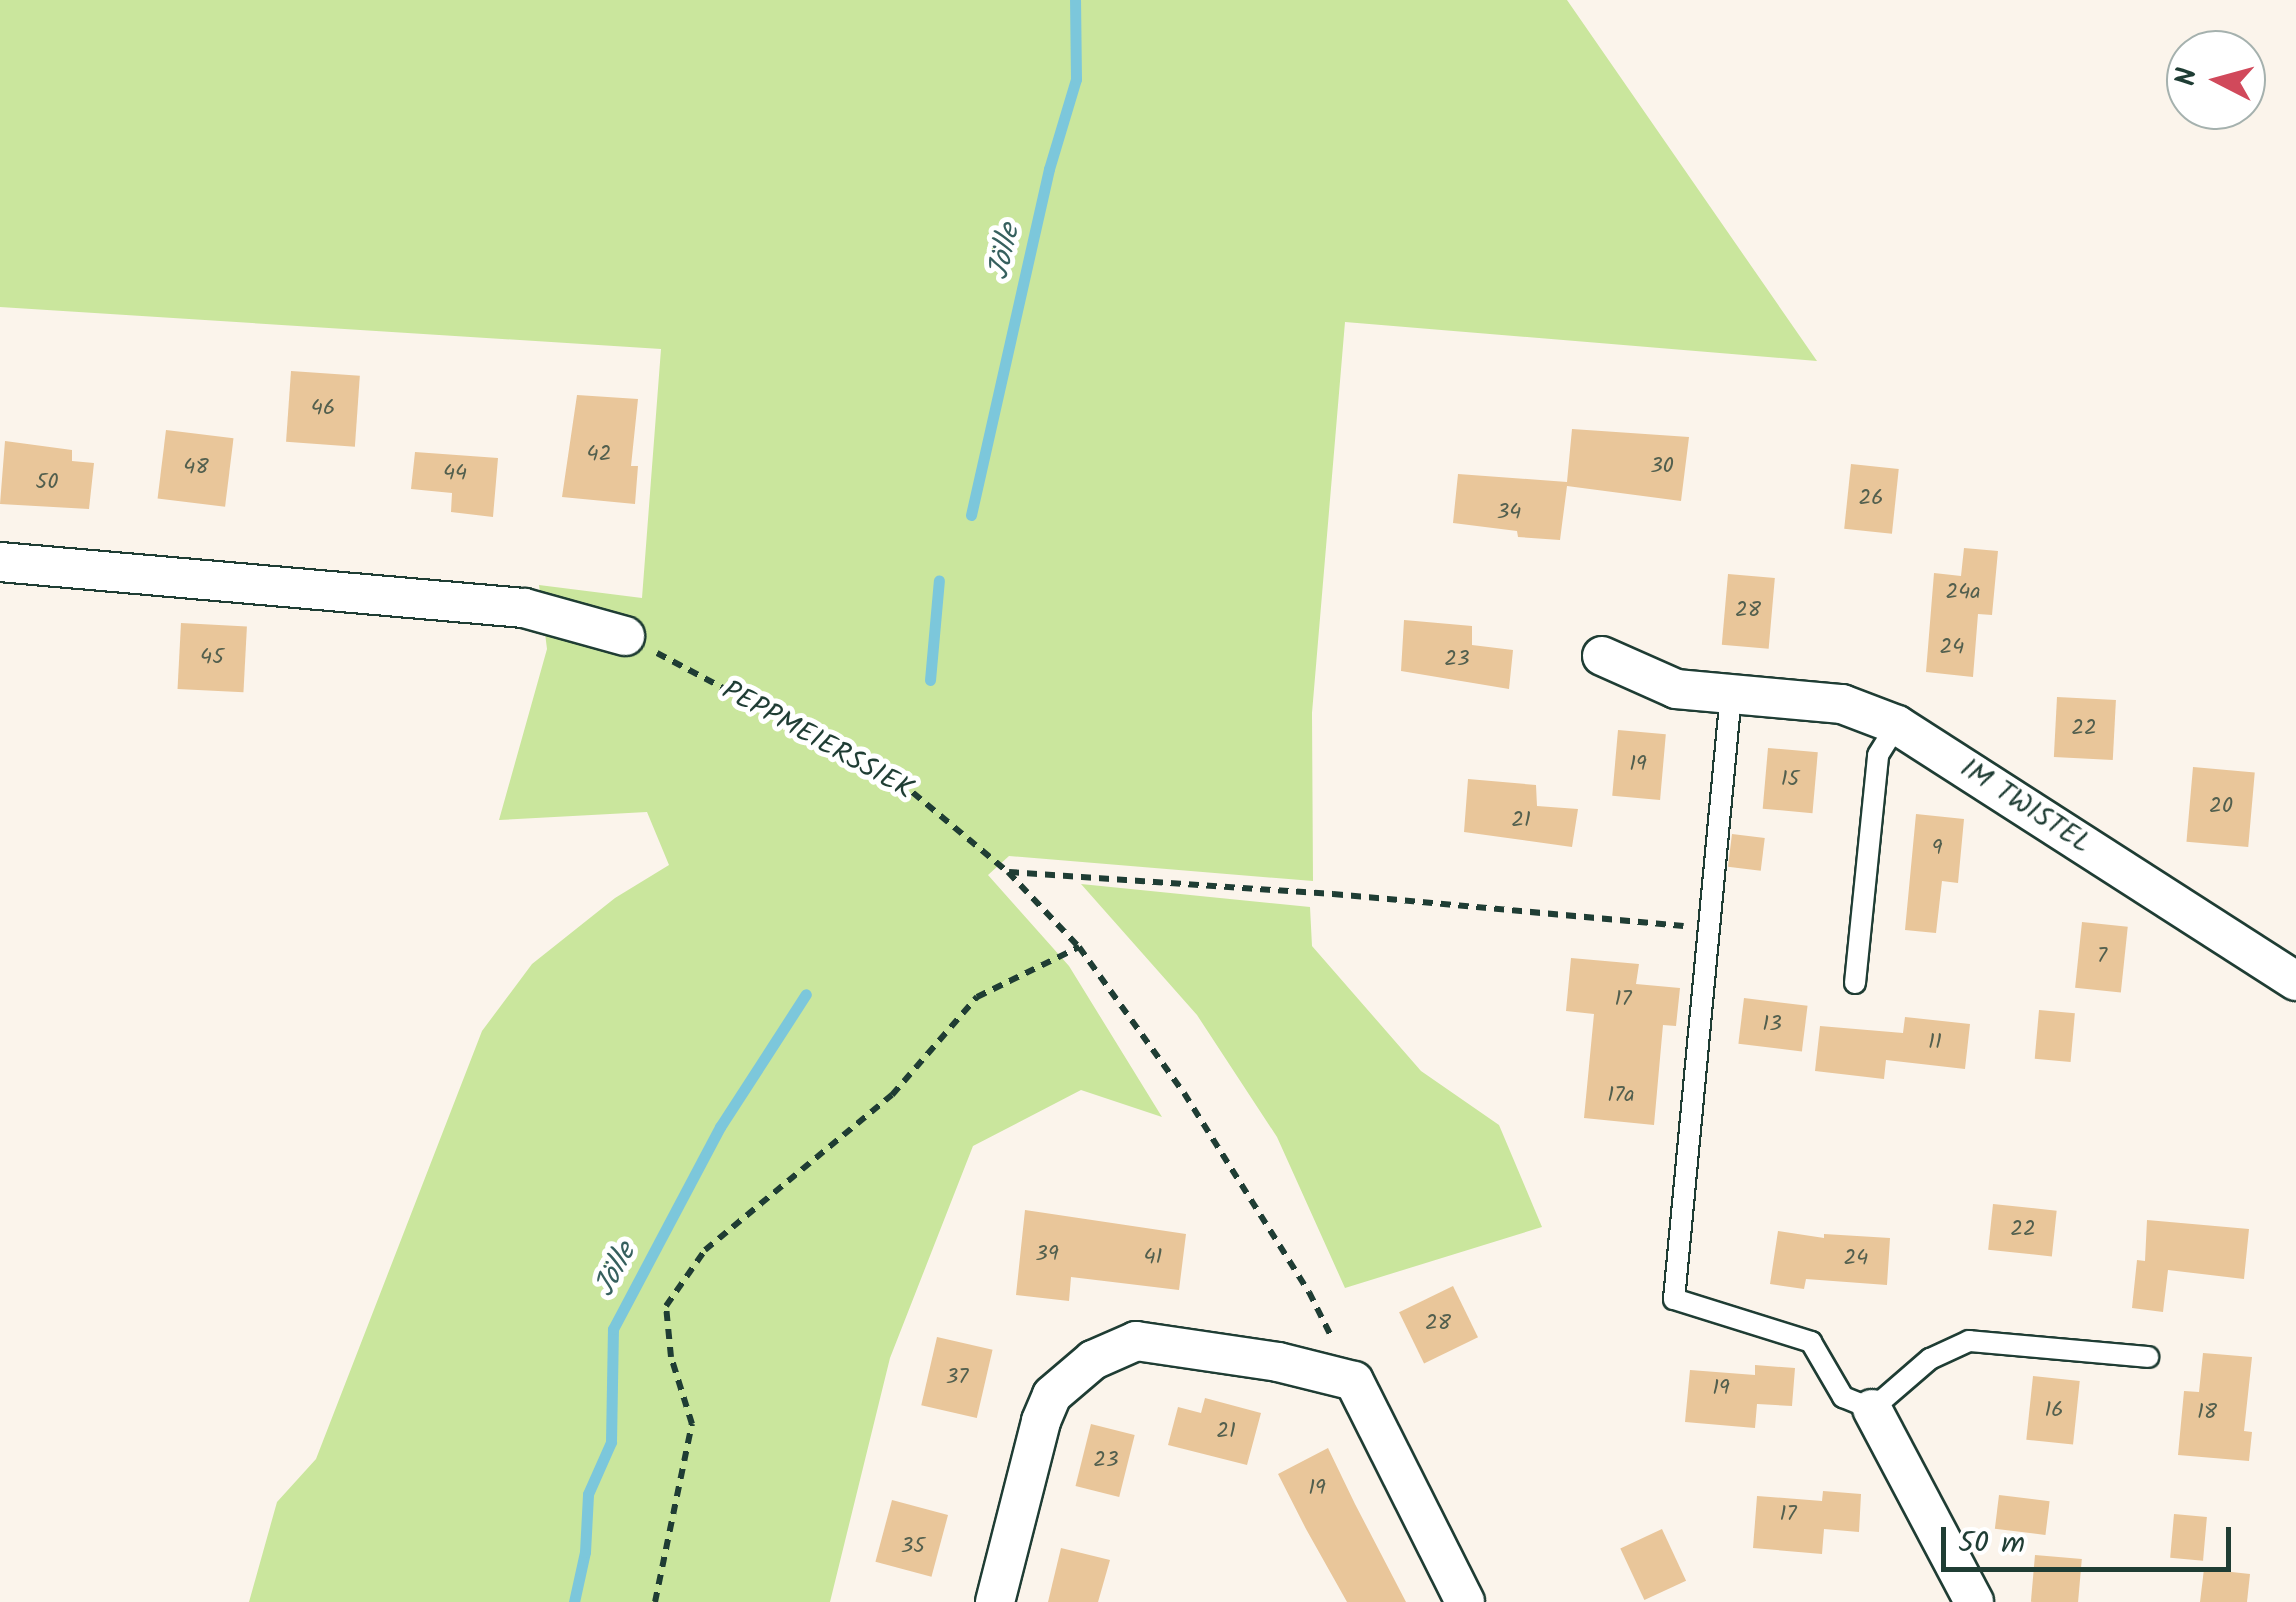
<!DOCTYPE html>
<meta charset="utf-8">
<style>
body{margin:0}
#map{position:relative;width:2296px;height:1602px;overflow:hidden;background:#fbf4eb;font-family:Kalam,sans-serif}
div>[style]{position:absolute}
.green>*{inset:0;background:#cae69d}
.stream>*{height:11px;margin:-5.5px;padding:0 5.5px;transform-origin:5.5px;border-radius:5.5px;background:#7cc7db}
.building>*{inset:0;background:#e9c69a;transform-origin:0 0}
.path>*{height:6px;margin-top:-3px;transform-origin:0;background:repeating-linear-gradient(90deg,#1f3d34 0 10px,transparent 0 18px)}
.roads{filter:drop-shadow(2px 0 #1f3d34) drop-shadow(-2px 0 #1f3d34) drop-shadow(0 2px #1f3d34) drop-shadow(0 -2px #1f3d34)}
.lane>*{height:20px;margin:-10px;padding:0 10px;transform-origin:10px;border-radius:10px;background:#fff}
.street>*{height:38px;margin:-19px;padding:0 19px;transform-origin:19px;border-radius:19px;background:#fff}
span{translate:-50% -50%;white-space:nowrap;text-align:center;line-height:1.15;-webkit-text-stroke:10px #fff;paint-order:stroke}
.number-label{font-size:22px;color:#525f4e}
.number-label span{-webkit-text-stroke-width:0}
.street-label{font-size:28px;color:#1f3d34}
.water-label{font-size:30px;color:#36605e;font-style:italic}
.north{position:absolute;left:2166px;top:30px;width:100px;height:100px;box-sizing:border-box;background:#fff;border:2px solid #a5b1ae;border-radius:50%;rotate:276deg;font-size:28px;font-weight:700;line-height:40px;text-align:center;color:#1f3d34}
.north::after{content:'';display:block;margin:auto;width:35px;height:45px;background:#d1495b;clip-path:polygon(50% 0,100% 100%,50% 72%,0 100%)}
.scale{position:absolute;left:1941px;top:1527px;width:290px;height:45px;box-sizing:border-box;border:5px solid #1f3d34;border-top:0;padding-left:12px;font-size:30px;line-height:35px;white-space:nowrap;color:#1f3d34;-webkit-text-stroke:8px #fff;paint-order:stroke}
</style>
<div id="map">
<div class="green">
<i style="clip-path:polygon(0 0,1567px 0,1817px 361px,1345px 322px,1312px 713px,1313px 881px,1009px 856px,988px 875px,1069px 966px,1162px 1117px,1081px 1090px,973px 1146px,890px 1358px,830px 1602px,249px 1602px,277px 1502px,316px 1459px,482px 1031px,532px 964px,615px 898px,669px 865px,647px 812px,499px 820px,547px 649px,539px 585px,642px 598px,661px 349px,0 307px)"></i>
<i style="clip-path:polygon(1081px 884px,1310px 907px,1312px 946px,1421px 1071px,1499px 1125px,1542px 1227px,1345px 1288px,1277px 1137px,1197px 1015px)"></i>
</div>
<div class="stream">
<i style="left:971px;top:515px;width:355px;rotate:-77.3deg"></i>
<i style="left:1049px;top:169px;width:94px;rotate:-73.3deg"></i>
<i style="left:1076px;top:79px;width:79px;rotate:-90.7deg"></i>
<i style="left:930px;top:680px;width:100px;rotate:-84.9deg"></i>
<i style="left:574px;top:1602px;width:51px;rotate:-77.6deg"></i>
<i style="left:585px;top:1552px;width:58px;rotate:-87deg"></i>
<i style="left:588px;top:1494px;width:57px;rotate:-66.1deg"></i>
<i style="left:611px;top:1442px;width:113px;rotate:-89deg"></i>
<i style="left:613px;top:1329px;width:229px;rotate:-62.1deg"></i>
<i style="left:720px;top:1127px;width:158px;rotate:-57.1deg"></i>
</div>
<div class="building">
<i style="left:291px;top:371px;width:69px;height:71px;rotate:4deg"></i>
<i style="clip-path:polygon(577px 395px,638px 399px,631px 466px,638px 466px,635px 504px,562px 497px)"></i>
<i style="clip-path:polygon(1572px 429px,1689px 437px,1681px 501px,1567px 486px,1560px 540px,1518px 537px,1517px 531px,1453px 523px,1458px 474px,1567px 482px)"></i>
<i style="left:166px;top:430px;width:68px;height:69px;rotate:7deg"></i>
<i style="clip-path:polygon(5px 441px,72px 450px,72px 461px,94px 463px,89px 509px,0 504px)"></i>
<i style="clip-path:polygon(415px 452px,498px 458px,493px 517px,451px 512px,452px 493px,411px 489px)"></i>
<i style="left:1851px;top:464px;width:48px;height:65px;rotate:6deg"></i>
<i style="clip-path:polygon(1964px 548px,1998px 551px,1992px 615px,1978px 614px,1973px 677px,1926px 672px,1934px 573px,1961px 576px)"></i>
<i style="left:1728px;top:574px;width:47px;height:71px;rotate:5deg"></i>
<i style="clip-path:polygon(1404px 620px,1472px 626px,1472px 645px,1513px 650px,1509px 689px,1401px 671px)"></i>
<i style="left:181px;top:623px;width:66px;height:66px;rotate:3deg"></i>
<i style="left:2057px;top:697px;width:59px;height:60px;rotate:3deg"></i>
<i style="left:1618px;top:730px;width:48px;height:66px;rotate:5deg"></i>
<i style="left:1768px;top:748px;width:50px;height:61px;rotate:5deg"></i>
<i style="left:2193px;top:767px;width:62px;height:75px;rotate:5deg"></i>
<i style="clip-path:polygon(1468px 779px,1536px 785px,1537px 806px,1578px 809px,1572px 847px,1464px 832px)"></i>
<i style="clip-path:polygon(1916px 814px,1964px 819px,1958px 883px,1942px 881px,1936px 933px,1905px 930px)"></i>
<i style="left:1732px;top:834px;width:33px;height:33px;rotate:7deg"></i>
<i style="left:2082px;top:922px;width:46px;height:66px;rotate:6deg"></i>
<i style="clip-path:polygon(1571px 958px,1639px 964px,1636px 984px,1680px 988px,1676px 1026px,1663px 1025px,1654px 1125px,1584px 1118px,1594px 1014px,1566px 1011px)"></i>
<i style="left:1744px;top:998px;width:64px;height:46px;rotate:7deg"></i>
<i style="left:2039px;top:1010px;width:36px;height:49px;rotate:5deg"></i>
<i style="clip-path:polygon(1905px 1017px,1970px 1024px,1965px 1069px,1886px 1060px,1884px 1079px,1815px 1071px,1820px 1026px,1903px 1033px)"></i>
<i style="left:1993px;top:1204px;width:64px;height:46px;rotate:6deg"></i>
<i style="clip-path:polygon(1025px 1210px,1186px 1234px,1179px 1290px,1071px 1277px,1069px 1301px,1016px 1295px)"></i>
<i style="clip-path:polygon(2147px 1220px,2249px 1229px,2244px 1279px,2168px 1270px,2163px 1312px,2132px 1308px,2137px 1260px,2145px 1261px)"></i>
<i style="clip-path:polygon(1778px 1231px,1824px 1238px,1824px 1234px,1890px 1238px,1887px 1285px,1806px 1279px,1804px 1289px,1770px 1284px)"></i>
<i style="left:1453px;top:1286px;width:57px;height:60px;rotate:64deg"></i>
<i style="left:937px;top:1337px;width:57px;height:70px;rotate:13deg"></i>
<i style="clip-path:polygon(2203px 1353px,2252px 1357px,2244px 1431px,2252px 1432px,2249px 1461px,2178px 1455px,2184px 1391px,2199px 1392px)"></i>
<i style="clip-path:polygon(1755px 1365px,1795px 1368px,1792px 1406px,1757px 1404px,1755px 1428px,1685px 1422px,1690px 1370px,1755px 1375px)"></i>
<i style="left:2033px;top:1376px;width:47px;height:64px;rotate:6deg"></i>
<i style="clip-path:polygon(1205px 1398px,1261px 1413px,1247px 1465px,1168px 1445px,1178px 1407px,1201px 1413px)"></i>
<i style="left:1091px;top:1424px;width:45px;height:64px;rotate:14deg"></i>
<i style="clip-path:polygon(1328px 1448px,1355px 1504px,1406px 1602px,1347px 1602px,1306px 1529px,1278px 1474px)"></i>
<i style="clip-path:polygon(1823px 1491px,1861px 1494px,1859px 1532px,1824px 1529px,1822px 1554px,1753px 1548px,1757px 1496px,1822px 1501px)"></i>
<i style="left:1999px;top:1495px;width:51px;height:34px;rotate:7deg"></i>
<i style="left:892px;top:1500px;width:58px;height:64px;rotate:15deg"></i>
<i style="left:2174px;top:1514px;width:33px;height:44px;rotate:5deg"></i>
<i style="left:1662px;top:1529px;width:57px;height:46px;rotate:65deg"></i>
<i style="clip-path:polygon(1061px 1548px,1110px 1560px,1098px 1602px,1048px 1602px)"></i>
<i style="left:2035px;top:1555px;width:47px;height:47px;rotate:5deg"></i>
<i style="clip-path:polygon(2204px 1569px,2250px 1574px,2247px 1602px,2200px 1602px)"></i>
</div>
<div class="path">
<i style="left:657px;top:653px;width:274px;rotate:27.9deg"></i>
<i style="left:899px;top:781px;width:142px;rotate:39.9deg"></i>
<i style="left:1008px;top:872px;width:103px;rotate:46.6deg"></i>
<i style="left:1079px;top:947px;width:180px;rotate:54.3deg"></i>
<i style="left:1184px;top:1093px;width:235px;rotate:57.9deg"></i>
<i style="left:1309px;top:1292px;width:49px;rotate:63.4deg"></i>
<i style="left:1009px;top:872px;width:325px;rotate:3.9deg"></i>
<i style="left:1333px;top:894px;width:352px;rotate:5.2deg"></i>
<i style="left:655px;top:1602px;width:182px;rotate:-78.3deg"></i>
<i style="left:692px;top:1424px;width:70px;rotate:-107.4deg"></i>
<i style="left:671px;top:1357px;width:51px;rotate:-95.6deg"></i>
<i style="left:666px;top:1306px;width:68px;rotate:-55.1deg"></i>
<i style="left:705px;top:1250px;width:243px;rotate:-39.7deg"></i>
<i style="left:892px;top:1095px;width:130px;rotate:-49.1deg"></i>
<i style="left:977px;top:997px;width:114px;rotate:-26.1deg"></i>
</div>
<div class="roads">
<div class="lane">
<i style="left:1731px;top:694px;width:608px;rotate:95.38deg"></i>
<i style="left:1674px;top:1299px;width:144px;rotate:17.4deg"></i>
<i style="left:1811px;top:1342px;width:64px;rotate:59.8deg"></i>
<i style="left:1843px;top:1397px;width:31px;rotate:22deg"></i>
<i style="left:1872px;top:1409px;width:77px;rotate:-40.8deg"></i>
<i style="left:1930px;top:1359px;width:43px;rotate:-24.8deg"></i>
<i style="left:1969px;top:1341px;width:180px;rotate:5.1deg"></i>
<i style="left:1855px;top:983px;width:229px;rotate:-84.2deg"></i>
<i style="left:1878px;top:755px;width:36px;rotate:-58deg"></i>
</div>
<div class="street">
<i style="left:0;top:562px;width:526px;rotate:5.02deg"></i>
<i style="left:524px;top:608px;width:105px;rotate:15.5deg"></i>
<i style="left:1602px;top:656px;width:81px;rotate:24deg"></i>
<i style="left:1676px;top:689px;width:167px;rotate:5.2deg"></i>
<i style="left:1842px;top:704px;width:59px;rotate:20.9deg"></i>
<i style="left:1897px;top:725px;width:474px;rotate:32.7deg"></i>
<i style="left:1872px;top:1409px;width:218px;rotate:62.1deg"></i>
<i style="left:995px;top:1602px;width:187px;rotate:-75.7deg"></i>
<i style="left:1041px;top:1421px;width:28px;rotate:-67deg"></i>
<i style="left:1052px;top:1395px;width:54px;rotate:-40.5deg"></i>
<i style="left:1093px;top:1360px;width:47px;rotate:-23.8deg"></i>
<i style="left:1136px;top:1341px;width:144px;rotate:8.4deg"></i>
<i style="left:1278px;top:1362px;width:78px;rotate:14deg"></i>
<i style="left:1354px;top:1381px;width:247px;rotate:63.3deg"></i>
</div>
</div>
<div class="number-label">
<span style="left:323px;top:409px">46</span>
<span style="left:599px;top:455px">42</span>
<span style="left:1662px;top:467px">30</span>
<span style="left:196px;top:468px">48</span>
<span style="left:455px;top:474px">44</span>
<span style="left:47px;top:483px">50</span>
<span style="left:1871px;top:499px">26</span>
<span style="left:1509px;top:513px">34</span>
<span style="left:1963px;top:593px">24a</span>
<span style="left:1748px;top:611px">28</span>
<span style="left:1952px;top:648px">24</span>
<span style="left:212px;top:658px">45</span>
<span style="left:1457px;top:660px">23</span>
<span style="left:2084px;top:729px">22</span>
<span style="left:1638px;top:765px">19</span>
<span style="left:1790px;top:780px">15</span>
<span style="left:2221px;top:807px">20</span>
<span style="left:1521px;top:821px">21</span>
<span style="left:1937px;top:849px">9</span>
<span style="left:2102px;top:957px">7</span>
<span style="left:1623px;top:1000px">17</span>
<span style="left:1772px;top:1025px">13</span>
<span style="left:1935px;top:1043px">11</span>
<span style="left:1621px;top:1096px">17a</span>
<span style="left:2023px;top:1230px">22</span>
<span style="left:1047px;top:1255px">39</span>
<span style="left:1153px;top:1258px">41</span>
<span style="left:1856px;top:1259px">24</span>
<span style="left:1438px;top:1324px">28</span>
<span style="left:957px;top:1378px">37</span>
<span style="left:1721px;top:1389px">19</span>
<span style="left:2054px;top:1411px">16</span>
<span style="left:2207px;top:1413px">18</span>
<span style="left:1226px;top:1432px">21</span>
<span style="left:1106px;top:1461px">23</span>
<span style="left:1317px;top:1489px">19</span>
<span style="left:1788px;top:1515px">17</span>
<span style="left:913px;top:1547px">35</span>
</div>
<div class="street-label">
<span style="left:817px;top:741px;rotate:29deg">PEPPMEIERSSIEK</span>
<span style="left:2025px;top:807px;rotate:33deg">IM TWISTEL</span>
</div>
<div class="water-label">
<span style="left:1005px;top:252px;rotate:-77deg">Jölle</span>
<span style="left:616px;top:1270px;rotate:-62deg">Jölle</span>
</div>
<div class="north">N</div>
<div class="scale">50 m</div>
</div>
